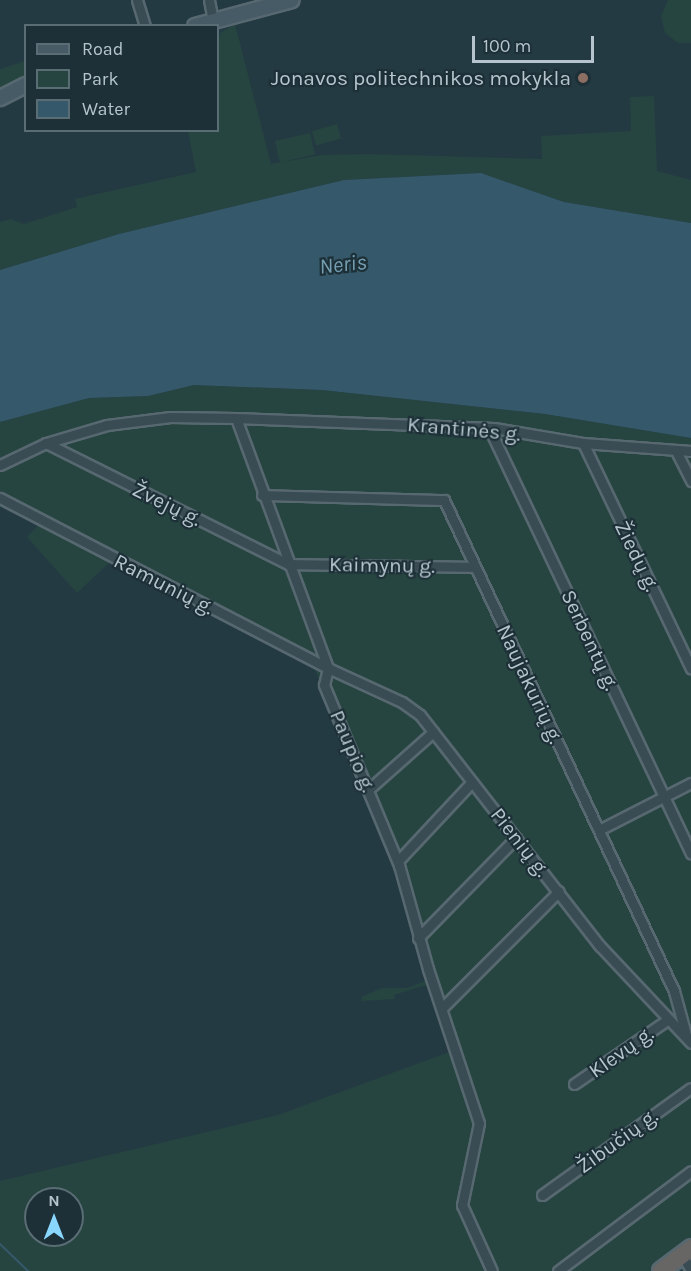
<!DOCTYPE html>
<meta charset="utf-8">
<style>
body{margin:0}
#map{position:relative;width:691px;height:1271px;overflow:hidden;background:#243a43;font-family:Karla,sans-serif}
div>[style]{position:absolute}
.green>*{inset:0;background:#264440;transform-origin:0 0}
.water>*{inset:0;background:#35596a}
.stream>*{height:2px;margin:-1px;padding:0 1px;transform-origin:1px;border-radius:1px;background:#35596a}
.roads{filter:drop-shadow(2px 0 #576870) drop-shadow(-2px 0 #576870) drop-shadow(0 2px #576870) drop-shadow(0 -2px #576870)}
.minor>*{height:9px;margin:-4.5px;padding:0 4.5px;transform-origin:4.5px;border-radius:4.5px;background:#394b53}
.secondary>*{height:14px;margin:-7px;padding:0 7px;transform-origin:7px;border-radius:7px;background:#465b66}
.trunk>*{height:16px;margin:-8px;padding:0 8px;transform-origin:8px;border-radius:8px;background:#686664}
.dots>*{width:16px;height:16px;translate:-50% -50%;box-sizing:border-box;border:3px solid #1d3038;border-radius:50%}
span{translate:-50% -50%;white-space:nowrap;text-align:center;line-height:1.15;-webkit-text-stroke:4.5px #1d3038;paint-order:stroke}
.poi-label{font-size:21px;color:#b6c5cd}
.right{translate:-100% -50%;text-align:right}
.street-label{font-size:21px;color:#b6c5cd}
.water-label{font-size:22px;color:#749fb2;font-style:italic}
.legend{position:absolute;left:24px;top:24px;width:195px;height:108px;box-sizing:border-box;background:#1d3038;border:2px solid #5a6c74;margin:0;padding:8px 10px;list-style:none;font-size:18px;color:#b6c5cd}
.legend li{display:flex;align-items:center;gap:12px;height:30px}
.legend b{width:30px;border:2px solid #5a6c74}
.north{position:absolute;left:24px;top:1187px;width:60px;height:60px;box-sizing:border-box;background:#1d3038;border:2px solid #5a6c74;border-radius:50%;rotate:0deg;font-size:16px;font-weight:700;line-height:24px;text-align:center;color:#b6c5cd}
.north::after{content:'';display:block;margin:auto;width:21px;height:27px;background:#89d6ff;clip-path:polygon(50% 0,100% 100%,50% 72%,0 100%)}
.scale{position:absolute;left:472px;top:36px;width:122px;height:27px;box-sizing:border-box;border:3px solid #b6c5cd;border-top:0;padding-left:8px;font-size:18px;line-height:21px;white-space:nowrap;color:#b6c5cd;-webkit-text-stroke:4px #1d3038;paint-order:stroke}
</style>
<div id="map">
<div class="green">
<i style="clip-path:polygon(668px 0,691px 0,691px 43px,678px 43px,665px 33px,661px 16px)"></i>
<i style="clip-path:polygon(235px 24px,271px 164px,322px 155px,366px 154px,542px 159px,541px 136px,631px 131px,630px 97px,654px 96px,657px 171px,691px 180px,691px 223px,564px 202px,481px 173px,344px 180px,119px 234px,0 270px,0 222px,10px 219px,24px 224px,77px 207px,75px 199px,196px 172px,188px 131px,218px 130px,218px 41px,220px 33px)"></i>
<i style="clip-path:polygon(25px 61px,25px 79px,0 91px,0 69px)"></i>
<i style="left:337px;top:124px;width:15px;height:26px;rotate:74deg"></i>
<i style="left:310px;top:133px;width:22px;height:36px;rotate:77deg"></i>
<i style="clip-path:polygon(evenodd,194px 385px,322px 390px,545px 414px,691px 438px,691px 1241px,652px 1271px,488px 1271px,480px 1254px,486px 1271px,0 1271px,0 1181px,278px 1115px,452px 1051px,429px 984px,394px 995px,395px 999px,362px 1001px,361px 997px,382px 988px,407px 988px,428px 980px,403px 890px,314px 667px,112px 560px,77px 593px,27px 537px,40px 523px,0 502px,0 422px,89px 398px,148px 396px,194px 385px,36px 1199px,72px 1199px,72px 1235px,36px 1235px,36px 1199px)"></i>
</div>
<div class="water">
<i style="clip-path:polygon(481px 173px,564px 202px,691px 223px,691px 438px,545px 414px,322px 390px,194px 385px,148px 396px,89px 398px,0 422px,0 270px,119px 234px,344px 180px)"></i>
</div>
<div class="stream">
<i style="left:0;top:1244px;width:39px;rotate:44deg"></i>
</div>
<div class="roads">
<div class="minor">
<i style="left:137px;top:0;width:27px;rotate:73deg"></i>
<i style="left:209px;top:0;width:20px;rotate:79deg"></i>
<i style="left:236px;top:418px;width:258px;rotate:2.2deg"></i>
<i style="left:494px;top:428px;width:90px;rotate:9.6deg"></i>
<i style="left:583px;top:443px;width:108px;rotate:4.2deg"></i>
<i style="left:489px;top:428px;width:471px;rotate:64.6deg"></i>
<i style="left:46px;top:443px;width:271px;rotate:26.6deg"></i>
<i style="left:288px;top:564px;width:187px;rotate:0.9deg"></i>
<i style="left:583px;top:443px;width:250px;rotate:64.4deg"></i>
<i style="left:676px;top:451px;width:34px;rotate:63deg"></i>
<i style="left:0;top:465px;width:51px;rotate:-25.6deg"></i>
<i style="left:46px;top:443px;width:64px;rotate:-16.4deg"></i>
<i style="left:107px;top:425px;width:64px;rotate:-7.2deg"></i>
<i style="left:170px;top:417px;width:66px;rotate:0.9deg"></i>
<i style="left:236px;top:418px;width:266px;rotate:69.8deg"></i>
<i style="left:328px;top:668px;width:17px;rotate:103deg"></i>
<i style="left:324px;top:685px;width:195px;rotate:67.4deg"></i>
<i style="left:399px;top:865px;width:108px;rotate:74.4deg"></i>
<i style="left:428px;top:969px;width:162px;rotate:71.7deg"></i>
<i style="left:479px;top:1123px;width:84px;rotate:101.7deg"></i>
<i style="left:462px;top:1205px;width:72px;rotate:65.6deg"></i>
<i style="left:262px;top:495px;width:182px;rotate:1.6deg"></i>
<i style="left:444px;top:500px;width:542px;rotate:64.9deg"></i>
<i style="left:674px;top:991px;width:46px;rotate:74.7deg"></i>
<i style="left:0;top:498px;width:369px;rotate:27.4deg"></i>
<i style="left:328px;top:668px;width:81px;rotate:24.7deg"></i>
<i style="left:402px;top:702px;width:22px;rotate:36deg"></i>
<i style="left:420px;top:715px;width:293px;rotate:52.1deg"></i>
<i style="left:600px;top:946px;width:133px;rotate:46.8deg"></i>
<i style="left:369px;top:789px;width:86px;rotate:-41.7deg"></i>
<i style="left:599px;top:830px;width:103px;rotate:-27.1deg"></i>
<i style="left:398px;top:861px;width:108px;rotate:-46.9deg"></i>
<i style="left:418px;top:938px;width:140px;rotate:-45.6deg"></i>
<i style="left:442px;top:1008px;width:165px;rotate:-45deg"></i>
<i style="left:574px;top:1084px;width:113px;rotate:-34.5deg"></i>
<i style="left:542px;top:1195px;width:183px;rotate:-35.7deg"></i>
<i style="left:682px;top:1255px;width:17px;rotate:59deg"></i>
<i style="left:558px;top:1271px;width:166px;rotate:-36.9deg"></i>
</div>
<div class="secondary">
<i style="left:195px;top:26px;width:100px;rotate:-15deg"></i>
<i style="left:0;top:98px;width:29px;rotate:-27deg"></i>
</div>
<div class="trunk">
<i style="left:661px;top:1271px;width:38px;rotate:-37deg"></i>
</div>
</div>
<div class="dots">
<i style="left:583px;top:78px;background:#8d6e63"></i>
</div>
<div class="poi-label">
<span class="right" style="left:571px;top:78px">Jonavos politechnikos mokykla</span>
</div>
<div class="street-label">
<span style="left:464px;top:429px;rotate:5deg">Krantinės g.</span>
<span style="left:167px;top:504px;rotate:26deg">Žvejų g.</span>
<span style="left:637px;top:556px;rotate:64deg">Žiedų g.</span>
<span style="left:382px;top:565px;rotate:1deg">Kaimynų g.</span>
<span style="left:164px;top:584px;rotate:27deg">Ramunių g.</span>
<span style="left:590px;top:640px;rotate:65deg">Serbentų g.</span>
<span style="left:530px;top:684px;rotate:65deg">Naujakurių g.</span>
<span style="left:353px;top:751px;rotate:67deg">Paupio g.</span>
<span style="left:520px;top:842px;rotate:52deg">Pienių g.</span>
<span style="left:621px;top:1052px;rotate:-35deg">Klevų g.</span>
<span style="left:617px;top:1141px;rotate:-36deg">Žibučių g.</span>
</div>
<div class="water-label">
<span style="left:343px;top:265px;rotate:-6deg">Neris</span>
</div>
<ul class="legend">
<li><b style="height:8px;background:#465b66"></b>Road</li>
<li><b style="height:16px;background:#264440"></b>Park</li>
<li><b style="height:16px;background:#35596a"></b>Water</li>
</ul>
<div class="north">N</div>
<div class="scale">100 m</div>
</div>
